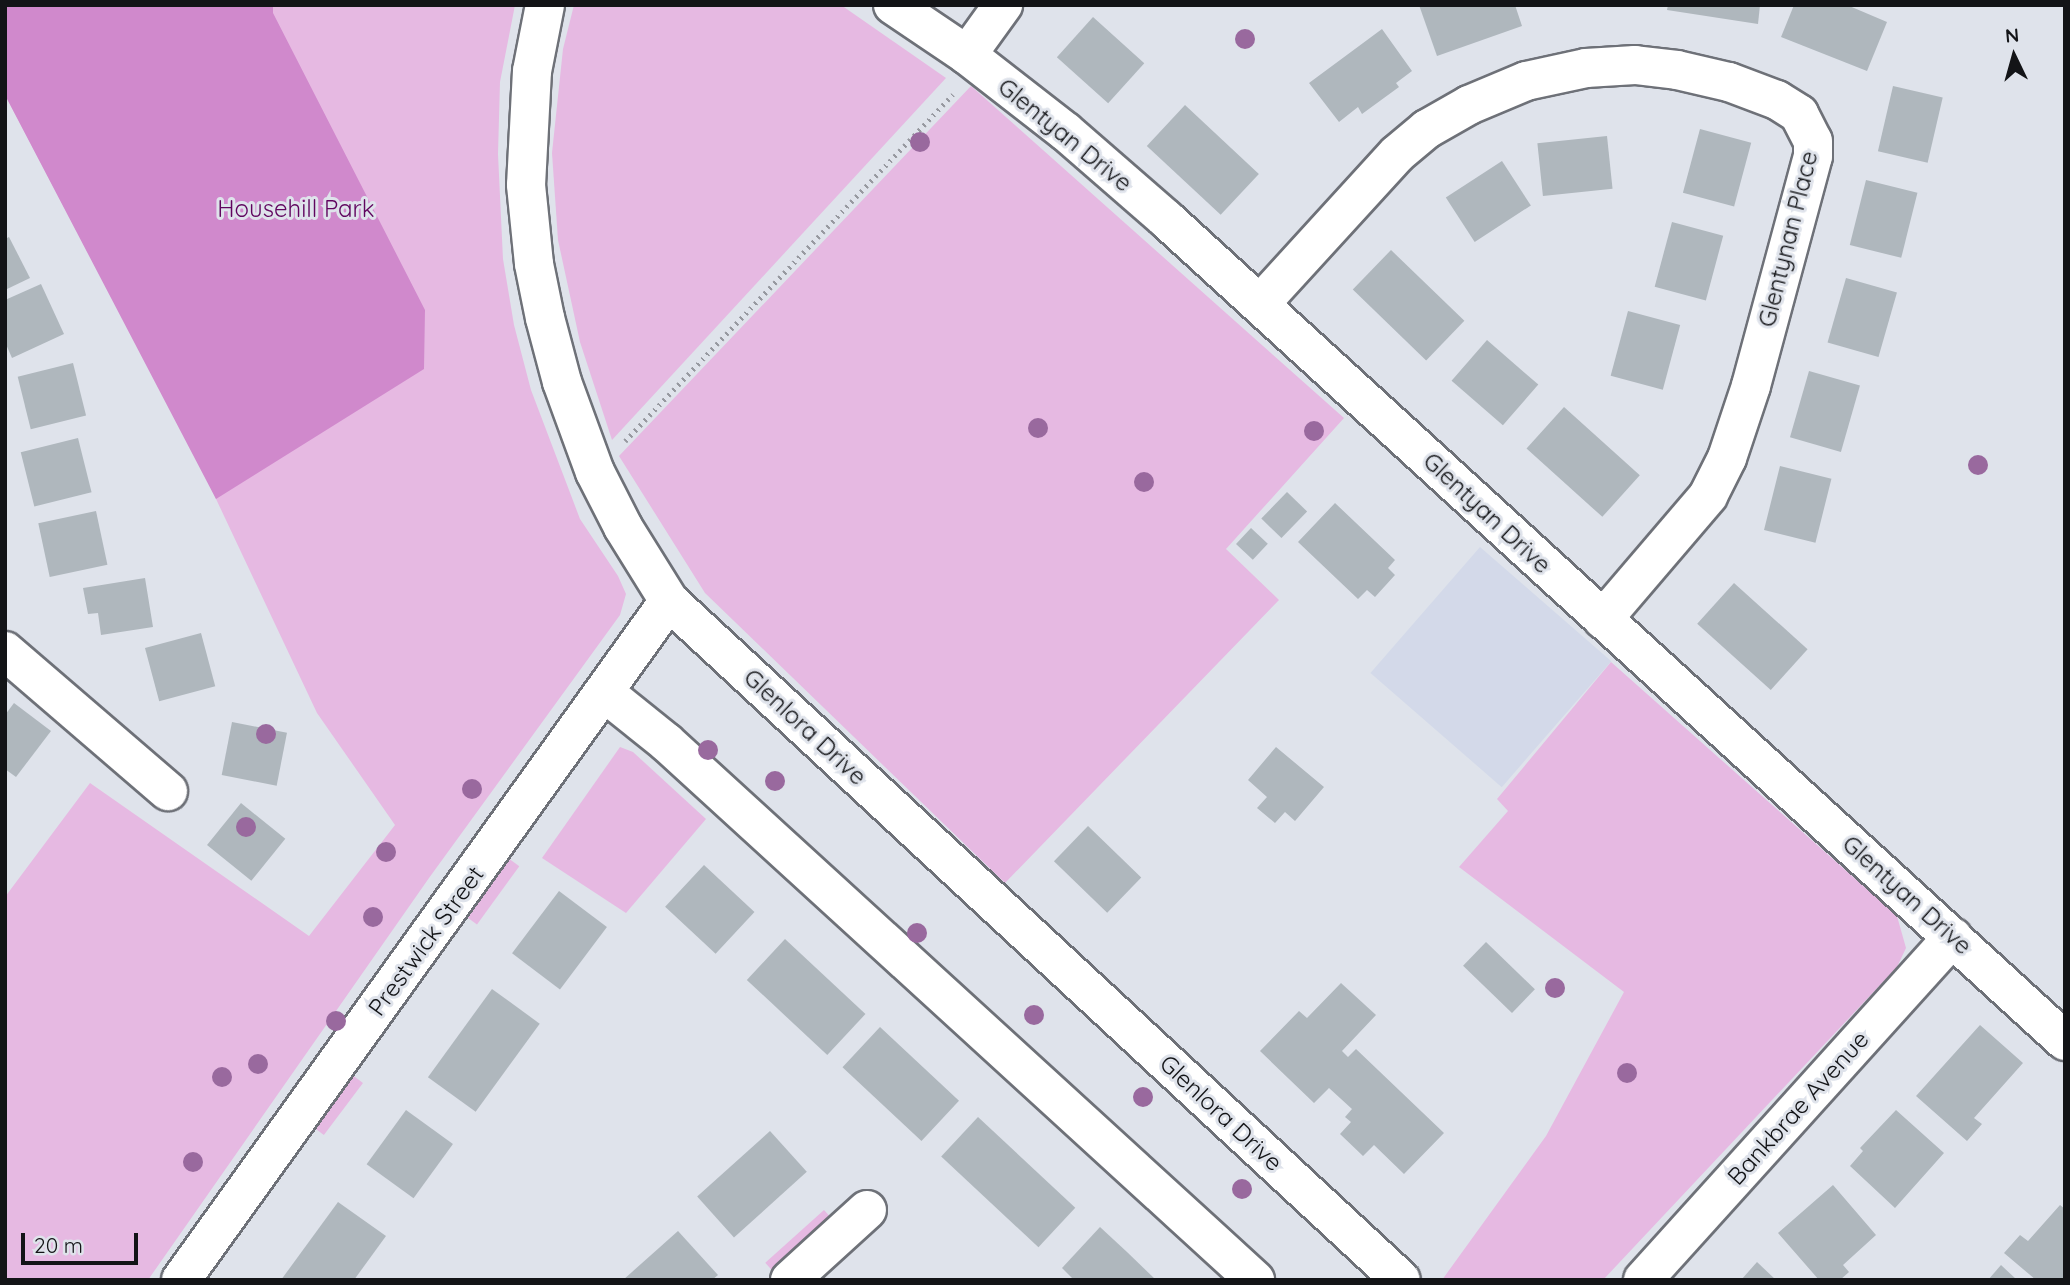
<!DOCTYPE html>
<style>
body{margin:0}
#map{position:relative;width:2070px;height:1285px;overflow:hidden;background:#dfe3eb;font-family:Quicksand,sans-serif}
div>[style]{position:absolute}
.built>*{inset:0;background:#d3d9e9;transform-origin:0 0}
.green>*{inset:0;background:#e6b9e2;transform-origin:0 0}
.forest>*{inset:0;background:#d089cc}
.building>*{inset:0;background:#afb7bd;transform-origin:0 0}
.path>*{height:4.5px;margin-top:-2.25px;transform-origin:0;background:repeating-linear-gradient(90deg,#9799a0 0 2px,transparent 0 7px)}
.roads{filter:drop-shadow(2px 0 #6e7178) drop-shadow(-2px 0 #6e7178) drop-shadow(0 2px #6e7178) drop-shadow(0 -2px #6e7178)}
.minor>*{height:38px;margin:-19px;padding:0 19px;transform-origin:19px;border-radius:19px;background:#fff}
.trees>*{width:20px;height:20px;margin:-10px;border-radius:50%;background:#99699e}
span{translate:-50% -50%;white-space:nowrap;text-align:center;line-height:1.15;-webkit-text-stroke:6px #dfe3eb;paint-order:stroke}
.street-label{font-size:24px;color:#131417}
.park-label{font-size:24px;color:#60055f}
.frame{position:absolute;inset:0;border:7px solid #131417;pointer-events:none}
.north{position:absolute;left:1979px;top:21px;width:70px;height:70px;-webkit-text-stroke:5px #dfe3eb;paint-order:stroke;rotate:355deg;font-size:19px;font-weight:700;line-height:28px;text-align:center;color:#131417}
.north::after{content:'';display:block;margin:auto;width:24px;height:32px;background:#131417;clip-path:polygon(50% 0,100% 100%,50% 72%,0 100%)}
.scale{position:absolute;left:21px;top:1233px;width:117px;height:32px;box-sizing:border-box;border:4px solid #131417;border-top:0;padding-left:9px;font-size:21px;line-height:24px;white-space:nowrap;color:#131417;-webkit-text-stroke:5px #dfe3eb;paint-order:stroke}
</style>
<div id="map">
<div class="built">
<i style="left:1480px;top:547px;width:174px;height:167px;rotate:41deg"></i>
</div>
<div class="green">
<i style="clip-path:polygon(5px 5px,515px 5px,500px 82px,498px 154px,503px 259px,514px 325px,531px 390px,580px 519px,618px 576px,626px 594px,620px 615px,429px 878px,148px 1280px,5px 1280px,5px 897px,90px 783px,309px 936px,395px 825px,317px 713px,200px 465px,5px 95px)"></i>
<i style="clip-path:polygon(574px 5px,841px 5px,946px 78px,612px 440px,580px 342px,558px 240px,552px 153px,563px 49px)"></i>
<i style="clip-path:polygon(971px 86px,1344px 418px,1226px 549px,1279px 600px,1005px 883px,705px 593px,619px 456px)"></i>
<i style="clip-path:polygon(1611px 662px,1897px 916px,1906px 948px,1897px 967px,1603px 1280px,1442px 1280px,1546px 1136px,1624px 992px,1459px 867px,1508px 811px,1497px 799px)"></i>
<i style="clip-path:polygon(620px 747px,633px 752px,706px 819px,626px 913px,542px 858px)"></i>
<i style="left:508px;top:858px;width:14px;height:72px;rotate:36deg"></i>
<i style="left:351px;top:1074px;width:15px;height:65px;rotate:37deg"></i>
<i style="left:824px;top:1210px;width:13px;height:79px;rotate:48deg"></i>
</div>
<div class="forest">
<i style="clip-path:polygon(5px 5px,273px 5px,273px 13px,425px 310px,424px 369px,216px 499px,5px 95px)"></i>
</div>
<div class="building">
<i style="clip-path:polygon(1419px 5px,1515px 5px,1522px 26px,1437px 56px)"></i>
<i style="clip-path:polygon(1668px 5px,1760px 5px,1758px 24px,1667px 10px)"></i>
<i style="clip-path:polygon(1794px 5px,1847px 5px,1887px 22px,1867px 71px,1781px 37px)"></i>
<i style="left:1093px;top:17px;width:69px;height:54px;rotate:42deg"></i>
<i style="clip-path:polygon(1382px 29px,1412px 71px,1396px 83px,1399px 87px,1362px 114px,1358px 107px,1339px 122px,1309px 83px)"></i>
<i style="left:1893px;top:86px;width:51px;height:67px;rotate:13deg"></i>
<i style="left:1185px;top:105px;width:101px;height:56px;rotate:43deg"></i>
<i style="left:1700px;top:129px;width:53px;height:66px;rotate:15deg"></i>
<i style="left:1607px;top:136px;width:53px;height:70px;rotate:84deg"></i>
<i style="left:1502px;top:161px;width:53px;height:67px;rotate:57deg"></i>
<i style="left:1866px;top:180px;width:53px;height:67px;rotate:14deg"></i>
<i style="left:1672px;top:222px;width:53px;height:67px;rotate:15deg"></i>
<i style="clip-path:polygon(9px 237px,30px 278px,5px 290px,5px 239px)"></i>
<i style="left:1391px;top:250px;width:102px;height:55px;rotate:44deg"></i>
<i style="left:1846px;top:278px;width:53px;height:67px;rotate:16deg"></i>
<i style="clip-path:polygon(41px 284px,64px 334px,12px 358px,5px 342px,5px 300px)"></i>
<i style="left:1628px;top:311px;width:54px;height:67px;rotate:15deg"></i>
<i style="left:1487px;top:340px;width:68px;height:54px;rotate:41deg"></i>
<i style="left:73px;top:363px;width:54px;height:57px;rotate:76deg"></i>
<i style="left:1809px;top:371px;width:53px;height:69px;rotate:16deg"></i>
<i style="left:1564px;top:407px;width:102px;height:56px;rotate:42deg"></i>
<i style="left:78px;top:438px;width:56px;height:59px;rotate:76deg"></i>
<i style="left:1780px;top:466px;width:53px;height:66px;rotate:14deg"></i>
<i style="left:1287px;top:492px;width:28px;height:37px;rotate:44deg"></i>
<i style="clip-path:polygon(1335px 503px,1395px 560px,1388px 568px,1395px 575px,1375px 597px,1367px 590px,1358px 599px,1298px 542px)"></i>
<i style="left:96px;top:511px;width:55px;height:59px;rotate:78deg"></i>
<i style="left:1251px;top:528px;width:23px;height:22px;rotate:43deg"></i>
<i style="clip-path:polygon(145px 578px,153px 627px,101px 635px,98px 613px,88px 614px,83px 588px)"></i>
<i style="left:1734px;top:583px;width:99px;height:55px;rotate:42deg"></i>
<i style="left:201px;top:633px;width:55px;height:58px;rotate:75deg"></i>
<i style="clip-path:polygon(14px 703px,51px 731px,16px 777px,5px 769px,5px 715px)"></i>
<i style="left:232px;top:722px;width:56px;height:54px;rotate:11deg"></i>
<i style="clip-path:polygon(1276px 747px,1324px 787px,1295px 821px,1285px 812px,1275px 823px,1257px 808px,1267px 797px,1248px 780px)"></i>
<i style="left:241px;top:803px;width:57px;height:54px;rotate:39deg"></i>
<i style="left:1088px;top:826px;width:74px;height:49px;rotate:44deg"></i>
<i style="left:704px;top:865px;width:69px;height:57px;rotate:43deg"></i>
<i style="left:559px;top:891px;width:60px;height:78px;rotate:37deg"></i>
<i style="left:785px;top:939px;width:110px;height:56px;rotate:43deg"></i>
<i style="left:1486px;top:942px;width:68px;height:33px;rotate:44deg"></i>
<i style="clip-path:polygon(1341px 983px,1376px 1015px,1342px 1051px,1348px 1057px,1356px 1049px,1444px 1133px,1404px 1174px,1374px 1145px,1363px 1156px,1340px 1134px,1351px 1122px,1345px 1117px,1352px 1109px,1329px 1088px,1314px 1103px,1260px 1051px,1299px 1011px,1307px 1018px)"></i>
<i style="left:492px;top:989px;width:59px;height:109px;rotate:36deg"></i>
<i style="clip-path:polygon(1980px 1025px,2023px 1063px,1974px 1118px,1982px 1124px,1967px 1141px,1916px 1096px)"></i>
<i style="left:880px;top:1027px;width:108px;height:55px;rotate:43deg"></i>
<i style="left:406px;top:1110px;width:58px;height:67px;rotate:36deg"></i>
<i style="clip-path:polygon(1896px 1110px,1944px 1153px,1895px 1208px,1850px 1166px,1863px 1151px,1860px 1148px)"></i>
<i style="left:978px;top:1117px;width:133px;height:54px;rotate:43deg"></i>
<i style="left:770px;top:1131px;width:55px;height:98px;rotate:48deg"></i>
<i style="clip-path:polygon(1833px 1185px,1876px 1235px,1843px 1265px,1849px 1272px,1840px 1280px,1819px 1280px,1778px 1233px)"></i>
<i style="clip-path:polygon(338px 1202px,386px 1236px,354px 1280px,281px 1280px)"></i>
<i style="clip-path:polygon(2060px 1205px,2065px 1209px,2065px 1280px,2036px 1280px,2004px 1253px,2020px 1235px,2028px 1241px)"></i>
<i style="clip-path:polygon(1100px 1227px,1127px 1252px,1156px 1280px,1074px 1280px,1062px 1268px)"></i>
<i style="clip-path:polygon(678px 1231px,718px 1275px,712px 1280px,623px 1280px)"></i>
<i style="clip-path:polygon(1757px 1262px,1776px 1280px,1741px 1280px)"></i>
<i style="clip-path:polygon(2001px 1265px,2017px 1280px,1988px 1280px)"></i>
</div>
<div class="path">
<i style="left:625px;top:441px;width:477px;rotate:-46.6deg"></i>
</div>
<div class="roads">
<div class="minor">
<i style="left:545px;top:5px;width:67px;rotate:101.1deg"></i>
<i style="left:532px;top:71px;width:114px;rotate:93deg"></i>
<i style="left:526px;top:185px;width:79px;rotate:84.2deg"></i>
<i style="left:534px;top:264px;width:55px;rotate:78.5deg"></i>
<i style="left:545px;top:318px;width:66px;rotate:75.1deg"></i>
<i style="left:562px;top:382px;width:96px;rotate:69.9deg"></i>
<i style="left:595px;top:472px;width:62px;rotate:63deg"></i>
<i style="left:623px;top:527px;width:87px;rotate:58.1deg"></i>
<i style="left:669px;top:601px;width:998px;rotate:42.85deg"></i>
<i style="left:893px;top:5px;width:89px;rotate:34deg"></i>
<i style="left:967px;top:55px;width:125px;rotate:37.9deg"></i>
<i style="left:1066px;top:132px;width:133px;rotate:41deg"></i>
<i style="left:1166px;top:219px;width:1218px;rotate:42.44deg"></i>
<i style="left:967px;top:55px;width:62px;rotate:-54.2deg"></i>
<i style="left:1260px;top:304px;width:203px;rotate:-47.6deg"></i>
<i style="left:1397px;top:154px;width:39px;rotate:-40deg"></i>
<i style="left:1427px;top:129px;width:48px;rotate:-29.7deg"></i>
<i style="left:1469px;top:105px;width:62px;rotate:-22.8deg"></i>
<i style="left:1526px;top:81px;width:61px;rotate:-12.2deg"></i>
<i style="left:1586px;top:68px;width:49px;rotate:-3.5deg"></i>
<i style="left:1635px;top:65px;width:42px;rotate:6.8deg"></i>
<i style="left:1677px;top:70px;width:53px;rotate:13deg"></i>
<i style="left:1729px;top:82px;width:51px;rotate:20.6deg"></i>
<i style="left:1777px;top:100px;width:26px;rotate:32deg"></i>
<i style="left:1799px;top:114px;width:30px;rotate:63deg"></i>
<i style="left:1813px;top:141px;width:15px;rotate:90deg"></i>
<i style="left:1813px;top:156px;width:238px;rotate:105.1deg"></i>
<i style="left:1751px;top:386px;width:76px;rotate:108.4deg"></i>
<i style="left:1727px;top:458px;width:42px;rotate:116.6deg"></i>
<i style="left:1708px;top:496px;width:162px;rotate:130.5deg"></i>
<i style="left:5px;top:651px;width:215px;rotate:40.7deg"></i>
<i style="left:605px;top:693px;width:78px;rotate:38.8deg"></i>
<i style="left:666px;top:742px;width:798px;rotate:42.41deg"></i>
<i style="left:181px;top:1280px;width:836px;rotate:-54.3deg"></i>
<i style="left:790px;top:1280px;width:104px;rotate:-42.3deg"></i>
<i style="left:1643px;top:1280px;width:462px;rotate:-47.9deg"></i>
</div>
</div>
<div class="trees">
<i style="left:1245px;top:39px"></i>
<i style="left:920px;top:142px"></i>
<i style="left:1038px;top:428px"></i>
<i style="left:1314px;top:431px"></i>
<i style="left:1978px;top:465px"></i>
<i style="left:1144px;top:482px"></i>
<i style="left:266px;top:734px"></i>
<i style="left:708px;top:750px"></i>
<i style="left:775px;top:781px"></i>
<i style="left:472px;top:789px"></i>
<i style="left:246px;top:827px"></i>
<i style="left:386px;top:852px"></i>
<i style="left:373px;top:917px"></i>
<i style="left:917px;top:933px"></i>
<i style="left:1555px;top:988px"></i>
<i style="left:1034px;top:1015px"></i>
<i style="left:336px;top:1021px"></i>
<i style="left:258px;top:1064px"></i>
<i style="left:1627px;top:1073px"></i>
<i style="left:222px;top:1077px"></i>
<i style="left:1143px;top:1097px"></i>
<i style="left:193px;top:1162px"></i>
<i style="left:1242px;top:1189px"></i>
</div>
<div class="street-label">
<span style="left:1065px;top:135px;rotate:39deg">Glentyan Drive</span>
<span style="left:1788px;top:239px;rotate:-76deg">Glentynan Place</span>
<span style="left:1487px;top:513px;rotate:43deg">Glentyan Drive</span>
<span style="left:805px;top:727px;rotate:43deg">Glenlora Drive</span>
<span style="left:1907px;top:895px;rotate:42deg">Glentyan Drive</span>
<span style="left:426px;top:941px;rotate:-54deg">Prestwick Street</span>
<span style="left:1798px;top:1108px;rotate:-48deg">Bankbrae Avenue</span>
<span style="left:1221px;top:1113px;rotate:43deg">Glenlora Drive</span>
</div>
<div class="park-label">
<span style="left:296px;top:209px">Househill Park</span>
</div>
<div class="frame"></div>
<div class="north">N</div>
<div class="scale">20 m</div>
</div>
